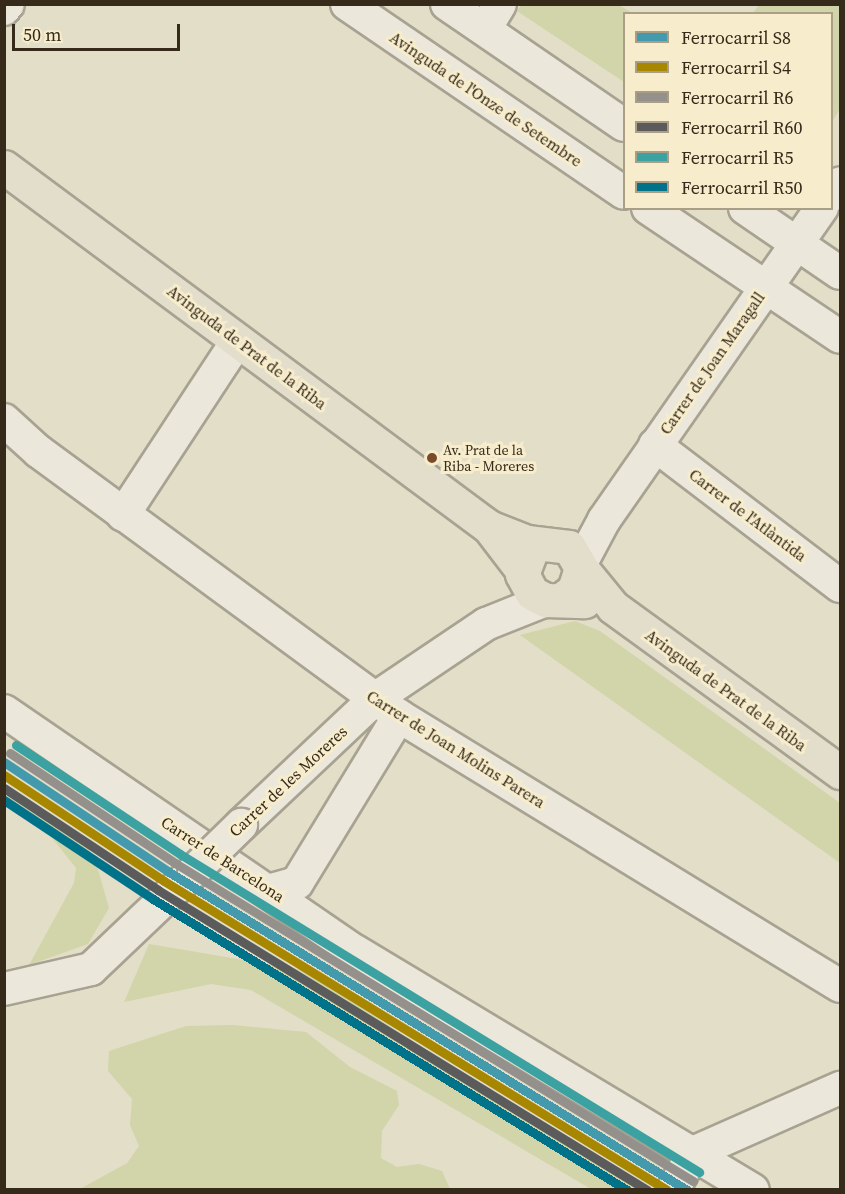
<!DOCTYPE html>
<meta charset="utf-8">
<style>
body{margin:0}
#map{position:relative;width:845px;height:1194px;overflow:hidden;background:#e3dec8;font-family:"Source Serif 4",serif}
div>[style]{position:absolute}
.green>*{inset:0;background:#d1d5a9}
.roads{filter:drop-shadow(2px 0 #a8a292) drop-shadow(-2px 0 #a8a292) drop-shadow(0 2px #a8a292) drop-shadow(0 -2px #a8a292)}
.minor>*{height:32px;margin:-16px;padding:0 16px;transform-origin:16px;border-radius:16px;background:#ebe7da}
.major>*{height:33px;margin:-16.5px;padding:0 16.5px;transform-origin:16.5px;border-radius:16.5px;background:#e3ddcb}
.bridges{filter:drop-shadow(2px 0 #a8a292) drop-shadow(-2px 0 #a8a292) drop-shadow(0 2px #a8a292) drop-shadow(0 -2px #a8a292)}
.minor-bridge>*{height:32px;margin:-16px;padding:0 16px;transform-origin:16px;border-radius:16px;background:#ebe7da}
.rail-1>*{height:9px;margin:-4.5px;padding:0 4.5px;transform-origin:4.5px;border-radius:4.5px;background:#449aad}
.rail-2>*{height:9px;margin:-4.5px;padding:0 4.5px;transform-origin:4.5px;border-radius:4.5px;background:#a78600}
.rail-3>*{height:9px;margin:-4.5px;padding:0 4.5px;transform-origin:4.5px;border-radius:4.5px;background:#94918d}
.rail-4>*{height:9px;margin:-4.5px;padding:0 4.5px;transform-origin:4.5px;border-radius:4.5px;background:#5b5b5b}
.rail-5>*{height:9px;margin:-4.5px;padding:0 4.5px;transform-origin:4.5px;border-radius:4.5px;background:#3ca1a1}
.rail-6>*{height:9px;margin:-4.5px;padding:0 4.5px;transform-origin:4.5px;border-radius:4.5px;background:#00738a}
.dots>*{width:16px;height:16px;translate:-50% -50%;box-sizing:border-box;border:3px solid #f7edcc;border-radius:50%}
span{translate:-50% -50%;white-space:nowrap;text-align:center;line-height:1.15;-webkit-text-stroke:6px #f7edcc;paint-order:stroke}
.bus-label{font-size:14px;color:#362a1b}
.left{translate:0 -50%;text-align:left}
.street-label{font-size:16px;color:#362a1b}
.frame{position:absolute;inset:0;border:6px solid #362a1b;pointer-events:none}
.legend{position:absolute;left:623px;top:12px;width:210px;height:198px;box-sizing:border-box;background:#f7edcc;border:2px solid #aa9f85;margin:0;padding:8px 10px;list-style:none;font-size:18px;color:#362a1b}
.legend li{display:flex;align-items:center;gap:12px;height:30px}
.legend b{width:30px;border:2px solid #aa9f85}
.scale{position:absolute;left:12px;top:24px;width:168px;height:27px;box-sizing:border-box;border:3px solid #362a1b;border-top:0;padding-left:8px;font-size:18px;line-height:21px;white-space:nowrap;color:#362a1b;-webkit-text-stroke:4px #f7edcc;paint-order:stroke}
</style>
<div id="map">
<div class="green">
<i style="clip-path:polygon(522px 4px,619px 5px,632px 13px,624px 14px,624px 82px,517px 11px)"></i>
<i style="clip-path:polygon(759px 5px,840px 5px,840px 109px,832px 122px,832px 14px,753px 13px)"></i>
<i style="clip-path:polygon(575px 621px,600px 631px,840px 803px,840px 863px,520px 635px)"></i>
<i style="clip-path:polygon(5px 785px,84px 841px,95px 859px,109px 908px,88px 944px,29px 965px,74px 883px,76px 868px,52px 838px,5px 801px)"></i>
<i style="clip-path:polygon(149px 944px,303px 970px,642px 1189px,591px 1189px,251px 990px,211px 984px,124px 1002px)"></i>
<i style="clip-path:polygon(233px 1025px,306px 1032px,350px 1067px,397px 1091px,399px 1105px,382px 1131px,381px 1158px,397px 1167px,419px 1164px,442px 1171px,450px 1189px,80px 1189px,127px 1163px,139px 1146px,130px 1125px,132px 1099px,108px 1071px,109px 1051px,186px 1026px)"></i>
</div>
<div class="roads">
<div class="minor">
<i style="left:347px;top:4px;width:335px;rotate:34.3deg"></i>
<i style="left:447px;top:4px;width:214px;rotate:34.4deg"></i>
<i style="left:4px;top:9px;width:6px;rotate:-51deg"></i>
<i style="left:485px;top:29px;width:29px;rotate:-59deg"></i>
<i style="left:832px;top:195px;width:14px;rotate:-56deg"></i>
<i style="left:648px;top:208px;width:231px;rotate:33.9deg"></i>
<i style="left:745px;top:208px;width:115px;rotate:34.4deg"></i>
<i style="left:4px;top:420px;width:46px;rotate:42.4deg"></i>
<i style="left:38px;top:451px;width:448px;rotate:36.3deg"></i>
<i style="left:399px;top:716px;width:517px;rotate:31.48deg"></i>
<i style="left:655px;top:445px;width:233px;rotate:37.3deg"></i>
<i style="left:123px;top:515px;width:209px;rotate:-56.7deg"></i>
<i style="left:580px;top:565px;width:51px;rotate:-61.9deg"></i>
<i style="left:604px;top:520px;width:381px;rotate:-55.1deg"></i>
<i style="left:4px;top:711px;width:425px;rotate:34.4deg"></i>
<i style="left:355px;top:951px;width:464px;rotate:31deg"></i>
<i style="left:241px;top:825px;width:185px;rotate:-43.3deg"></i>
<i style="left:376px;top:698px;width:133px;rotate:-33.9deg"></i>
<i style="left:486px;top:624px;width:65px;rotate:-21.8deg"></i>
<i style="left:272px;top:890px;width:26px;rotate:-16deg"></i>
<i style="left:297px;top:883px;width:196px;rotate:-58.6deg"></i>
<i style="left:4px;top:989px;width:89px;rotate:-12.9deg"></i>
<i style="left:91px;top:969px;width:142px;rotate:-43.6deg"></i>
<i style="left:693px;top:1153px;width:161px;rotate:-23.9deg"></i>
<i style="left:673px;top:1190px;width:42px;rotate:-61.6deg"></i>
</div>
<div class="major">
<i style="left:4px;top:167px;width:604px;rotate:36.59deg"></i>
<i style="left:489px;top:527px;width:54px;rotate:52.5deg"></i>
<i style="left:489px;top:527px;width:41px;rotate:21.5deg"></i>
<i style="left:527px;top:542px;width:42px;rotate:6.8deg"></i>
<i style="left:569px;top:547px;width:24px;rotate:60deg"></i>
<i style="left:581px;top:568px;width:23px;rotate:108deg"></i>
<i style="left:574px;top:590px;width:14px;rotate:144deg"></i>
<i style="left:531px;top:551px;width:25px;rotate:111deg"></i>
<i style="left:522px;top:574px;width:21px;rotate:62deg"></i>
<i style="left:532px;top:593px;width:16px;rotate:27deg"></i>
<i style="left:546px;top:600px;width:38px;rotate:2deg"></i>
<i style="left:581px;top:568px;width:50px;rotate:50.6deg"></i>
<i style="left:613px;top:607px;width:281px;rotate:36deg"></i>
</div>
</div>
<div class="bridges">
<div class="minor-bridge">
<i style="left:194px;top:871px;width:66px;rotate:-44.4deg"></i>
</div>
</div>
<div class="rail-1">
<i style="left:4px;top:762px;width:198px;rotate:33.7deg"></i>
<i style="left:169px;top:872px;width:608px;rotate:31.55deg"></i>
</div>
<div class="rail-2">
<i style="left:4px;top:775px;width:192px;rotate:33.5deg"></i>
<i style="left:164px;top:881px;width:590px;rotate:31.56deg"></i>
</div>
<div class="rail-3">
<i style="left:10px;top:753px;width:198px;rotate:33.7deg"></i>
<i style="left:175px;top:863px;width:608px;rotate:31.55deg"></i>
</div>
<div class="rail-4">
<i style="left:4px;top:788px;width:185px;rotate:33.5deg"></i>
<i style="left:158px;top:890px;width:574px;rotate:31.53deg"></i>
</div>
<div class="rail-5">
<i style="left:16px;top:745px;width:197px;rotate:33.6deg"></i>
<i style="left:180px;top:854px;width:609px;rotate:31.5deg"></i>
</div>
<div class="rail-6">
<i style="left:4px;top:800px;width:179px;rotate:33.6deg"></i>
<i style="left:153px;top:899px;width:556px;rotate:31.55deg"></i>
</div>
<div class="dots">
<i style="left:432px;top:458px;background:#7a4b2a"></i>
</div>
<div class="bus-label">
<span class="left" style="left:443px;top:458px">Av. Prat de la<br>Riba - Moreres</span>
</div>
<div class="street-label">
<span style="left:486px;top:99px;rotate:34deg">Avinguda de l'Onze de Setembre</span>
<span style="left:247px;top:347px;rotate:37deg">Avinguda de Prat de la Riba</span>
<span style="left:712px;top:363px;rotate:-55deg">Carrer de Joan Maragall</span>
<span style="left:748px;top:515px;rotate:37deg">Carrer de l'Atlàntida</span>
<span style="left:726px;top:690px;rotate:36deg">Avinguda de Prat de la Riba</span>
<span style="left:456px;top:749px;rotate:32deg">Carrer de Joan Molins Parera</span>
<span style="left:288px;top:781px;rotate:-43deg">Carrer de les Moreres</span>
<span style="left:223px;top:859px;rotate:33deg">Carrer de Barcelona</span>
</div>
<div class="frame"></div>
<ul class="legend">
<li><b style="height:8px;background:#449aad"></b>Ferrocarril S8</li>
<li><b style="height:8px;background:#a78600"></b>Ferrocarril S4</li>
<li><b style="height:8px;background:#94918d"></b>Ferrocarril R6</li>
<li><b style="height:8px;background:#5b5b5b"></b>Ferrocarril R60</li>
<li><b style="height:8px;background:#3ca1a1"></b>Ferrocarril R5</li>
<li><b style="height:8px;background:#00738a"></b>Ferrocarril R50</li>
</ul>
<div class="scale">50 m</div>
</div>
